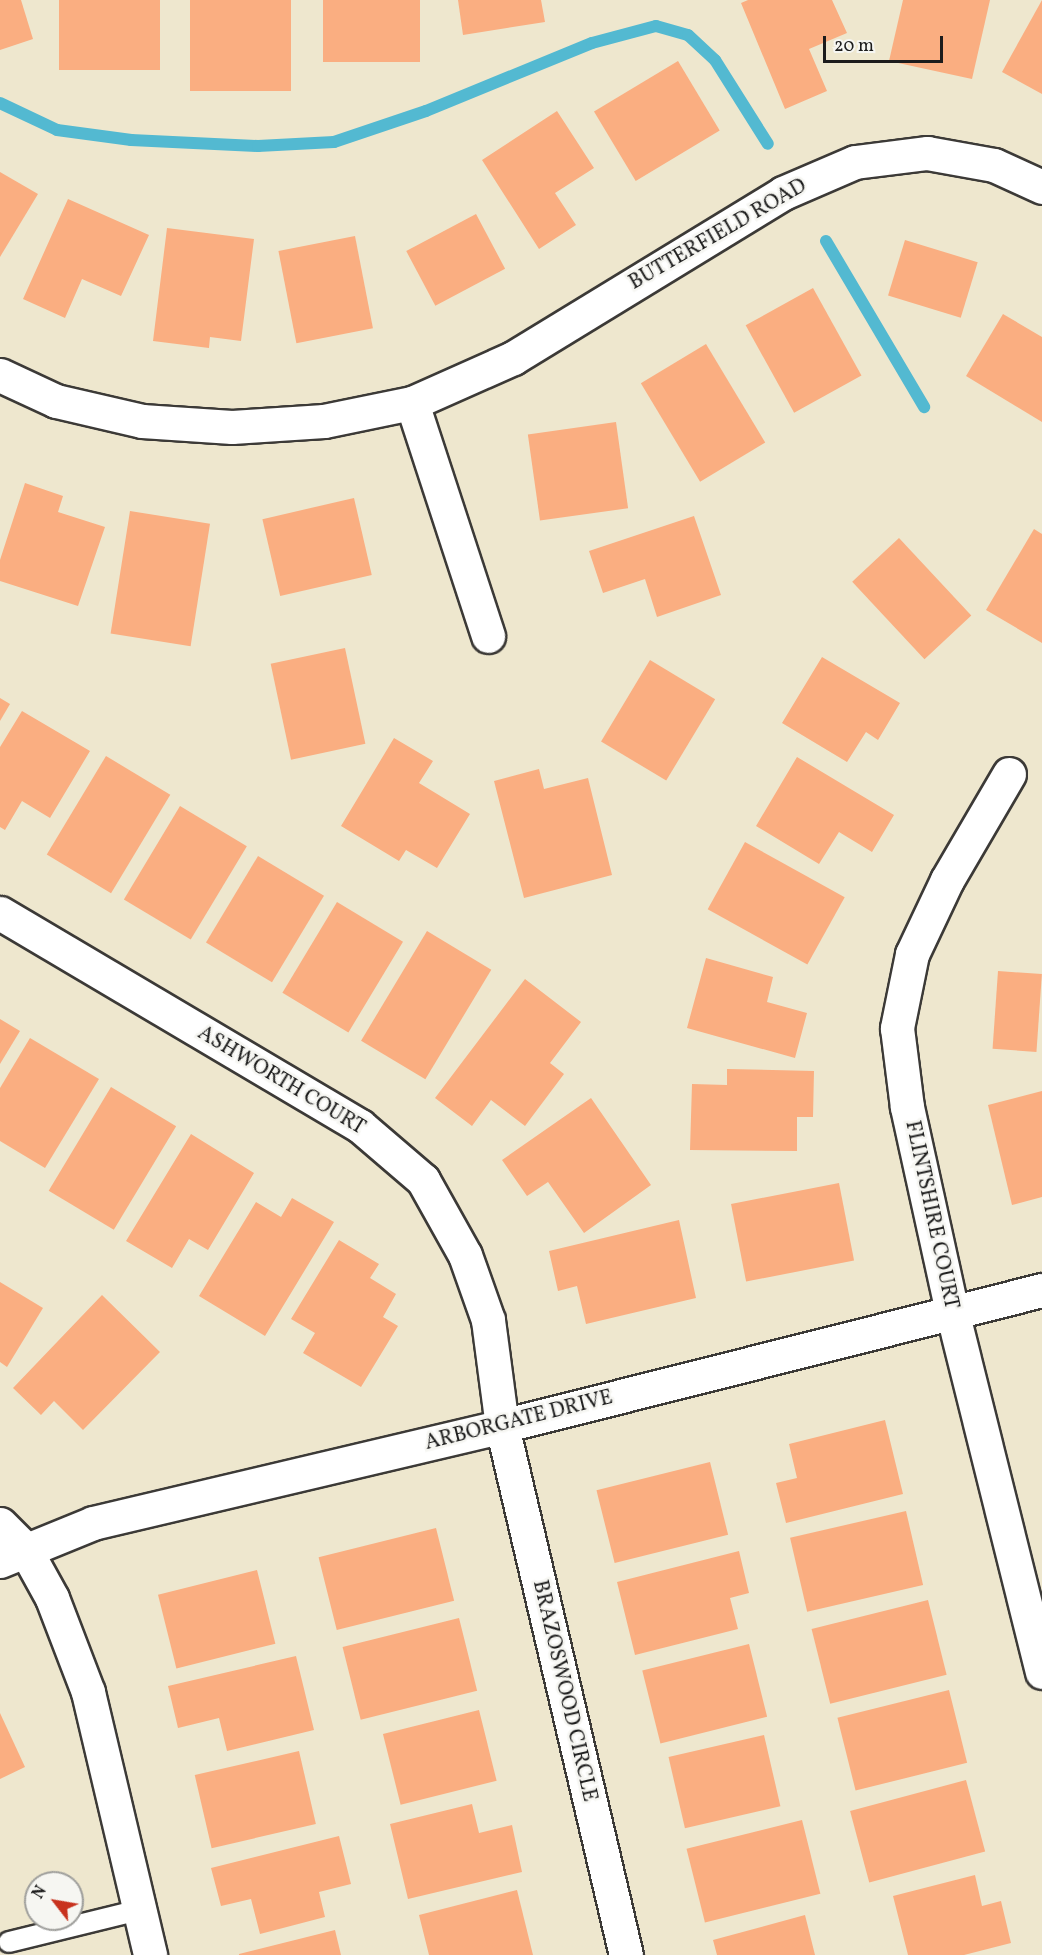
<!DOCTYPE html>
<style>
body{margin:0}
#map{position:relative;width:1042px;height:1955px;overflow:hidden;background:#eee7ce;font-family:Vollkorn,serif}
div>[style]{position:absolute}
.stream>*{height:12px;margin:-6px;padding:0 6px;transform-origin:6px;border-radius:6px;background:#53b9d1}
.building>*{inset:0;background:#faae81;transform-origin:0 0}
.roads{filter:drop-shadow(2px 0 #3c3a37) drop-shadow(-2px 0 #3c3a37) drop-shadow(0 2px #3c3a37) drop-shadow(0 -2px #3c3a37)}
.lane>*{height:20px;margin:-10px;padding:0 10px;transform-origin:10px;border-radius:10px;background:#fff}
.street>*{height:33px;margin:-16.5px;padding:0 16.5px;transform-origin:16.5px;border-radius:16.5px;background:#fff}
span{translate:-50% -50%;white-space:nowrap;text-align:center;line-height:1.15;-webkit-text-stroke:5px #f6f6f2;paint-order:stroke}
.street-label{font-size:21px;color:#1c1c1c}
.north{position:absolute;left:24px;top:1871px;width:60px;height:60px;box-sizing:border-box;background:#f6f6f2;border:2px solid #9f9f9c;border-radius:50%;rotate:301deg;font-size:16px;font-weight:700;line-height:24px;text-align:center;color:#1c1c1c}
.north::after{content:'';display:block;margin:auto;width:21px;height:27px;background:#c8321e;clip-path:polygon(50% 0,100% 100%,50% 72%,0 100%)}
.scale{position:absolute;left:823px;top:36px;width:120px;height:27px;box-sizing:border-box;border:3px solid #1c1c1c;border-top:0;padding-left:8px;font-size:18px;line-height:21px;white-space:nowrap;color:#1c1c1c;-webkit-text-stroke:4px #f6f6f2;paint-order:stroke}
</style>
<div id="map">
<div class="stream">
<i style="left:0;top:103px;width:63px;rotate:25.3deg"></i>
<i style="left:57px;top:130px;width:75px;rotate:7.7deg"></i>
<i style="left:131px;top:140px;width:127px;rotate:2.7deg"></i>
<i style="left:258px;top:146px;width:76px;rotate:-3deg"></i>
<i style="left:334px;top:142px;width:97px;rotate:-18.6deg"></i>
<i style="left:426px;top:111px;width:179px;rotate:-22.3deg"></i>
<i style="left:592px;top:43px;width:66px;rotate:-14.9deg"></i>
<i style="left:656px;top:26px;width:33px;rotate:16deg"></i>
<i style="left:688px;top:35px;width:37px;rotate:43deg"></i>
<i style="left:715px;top:60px;width:99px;rotate:57.8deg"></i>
<i style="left:826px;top:241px;width:193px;rotate:59.4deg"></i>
</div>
<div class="building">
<i style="clip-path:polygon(0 0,21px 0,33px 39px,0 50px)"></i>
<i style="left:59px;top:0;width:101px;height:70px"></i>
<i style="left:190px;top:0;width:101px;height:91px"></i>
<i style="left:323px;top:0;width:97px;height:62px"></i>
<i style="clip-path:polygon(458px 0,541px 0,545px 22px,463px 35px)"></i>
<i style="clip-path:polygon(748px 0,832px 0,847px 33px,809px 49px,827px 91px,785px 109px,741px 3px)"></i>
<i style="clip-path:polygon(903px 0,990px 0,972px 79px,889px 61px)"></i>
<i style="clip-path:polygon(1042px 0,1042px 94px,1002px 72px)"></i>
<i style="left:678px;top:61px;width:81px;height:98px;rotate:59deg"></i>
<i style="clip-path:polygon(557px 111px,594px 168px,555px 193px,576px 225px,539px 249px,482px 160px)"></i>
<i style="clip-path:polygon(0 172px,38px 194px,0 257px)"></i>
<i style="clip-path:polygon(68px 199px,149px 235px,121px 296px,82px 279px,65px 318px,23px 299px)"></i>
<i style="left:476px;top:214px;width:62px;height:79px;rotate:62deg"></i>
<i style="clip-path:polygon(167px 228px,254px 239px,241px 341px,210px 337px,209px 348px,153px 341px)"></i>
<i style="left:355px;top:236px;width:94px;height:78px;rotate:79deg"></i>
<i style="left:905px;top:240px;width:76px;height:58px;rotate:17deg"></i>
<i style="left:813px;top:288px;width:100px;height:77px;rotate:61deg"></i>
<i style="clip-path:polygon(1003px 314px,1042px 337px,1042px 422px,966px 376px)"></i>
<i style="left:706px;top:344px;width:115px;height:76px;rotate:59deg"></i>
<i style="left:616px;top:422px;width:87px;height:89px;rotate:82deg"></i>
<i style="clip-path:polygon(25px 483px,63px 496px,58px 512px,105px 527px,78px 606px,0 581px,0 560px)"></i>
<i style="left:354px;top:498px;width:79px;height:94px;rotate:77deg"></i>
<i style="left:130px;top:511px;width:81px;height:124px;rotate:9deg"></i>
<i style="clip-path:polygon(694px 516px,721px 595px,657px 617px,645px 579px,603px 593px,589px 551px)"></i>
<i style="clip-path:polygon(1034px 529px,1042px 534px,1042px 643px,986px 610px)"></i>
<i style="left:899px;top:538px;width:106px;height:64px;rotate:47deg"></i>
<i style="left:345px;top:648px;width:98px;height:76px;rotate:78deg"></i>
<i style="clip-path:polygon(822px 657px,900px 703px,878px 740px,866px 732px,847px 762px,782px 723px)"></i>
<i style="left:650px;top:660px;width:76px;height:95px;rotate:31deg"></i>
<i style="clip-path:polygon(0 698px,10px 704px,0 721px)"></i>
<i style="clip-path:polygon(22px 711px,90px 751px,50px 818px,22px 801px,5px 830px,0 827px,0 747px)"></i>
<i style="clip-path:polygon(394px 738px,433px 761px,419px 783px,470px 814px,437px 868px,406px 850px,399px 861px,341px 826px)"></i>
<i style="left:106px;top:756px;width:75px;height:115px;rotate:31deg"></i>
<i style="clip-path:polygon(797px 757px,894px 815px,872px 852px,839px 832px,819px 864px,756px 826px)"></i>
<i style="clip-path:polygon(539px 769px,544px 789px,588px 778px,612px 875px,524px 898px,494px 781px)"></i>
<i style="left:180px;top:806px;width:78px;height:109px;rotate:31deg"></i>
<i style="left:745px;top:842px;width:114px;height:77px;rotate:29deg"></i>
<i style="left:258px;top:856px;width:77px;height:101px;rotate:31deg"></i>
<i style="left:337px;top:902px;width:77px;height:106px;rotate:31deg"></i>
<i style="left:427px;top:931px;width:75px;height:128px;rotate:31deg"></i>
<i style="clip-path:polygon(706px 958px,773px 977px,767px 1002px,807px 1013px,795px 1058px,687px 1028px)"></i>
<i style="left:998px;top:971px;width:44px;height:78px;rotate:4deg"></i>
<i style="clip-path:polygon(525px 979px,581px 1022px,550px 1063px,564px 1074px,525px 1126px,491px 1100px,472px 1126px,435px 1098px)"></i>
<i style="clip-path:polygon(0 1019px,20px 1031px,0 1064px)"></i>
<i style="clip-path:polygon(30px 1038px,99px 1079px,45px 1168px,0 1141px,0 1088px)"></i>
<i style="clip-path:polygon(727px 1069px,814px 1071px,813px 1117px,797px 1117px,797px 1151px,690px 1150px,692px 1084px,727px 1085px)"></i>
<i style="left:111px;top:1087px;width:76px;height:121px;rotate:31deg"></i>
<i style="clip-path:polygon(1042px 1091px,1042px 1197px,1012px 1205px,988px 1105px)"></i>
<i style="clip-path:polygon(591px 1098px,651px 1185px,584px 1233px,548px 1182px,527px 1196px,502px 1160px)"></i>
<i style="clip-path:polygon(191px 1134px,254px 1173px,208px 1250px,189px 1239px,172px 1268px,126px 1241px)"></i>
<i style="left:839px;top:1183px;width:79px;height:110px;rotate:79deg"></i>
<i style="clip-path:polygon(292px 1198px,334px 1222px,265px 1336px,199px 1296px,256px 1202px,281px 1217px)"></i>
<i style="clip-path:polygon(679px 1220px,696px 1298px,586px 1324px,577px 1286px,558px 1291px,549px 1251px)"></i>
<i style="clip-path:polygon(339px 1240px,379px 1264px,370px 1278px,396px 1294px,383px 1317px,398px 1326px,361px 1387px,303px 1353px,315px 1333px,291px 1319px)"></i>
<i style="clip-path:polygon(0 1282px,43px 1308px,7px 1367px,0 1362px)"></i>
<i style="clip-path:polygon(102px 1295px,160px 1352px,83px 1430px,54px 1401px,41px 1415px,13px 1388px)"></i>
<i style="clip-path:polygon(885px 1420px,903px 1494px,786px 1523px,776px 1483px,797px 1478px,789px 1444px)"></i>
<i style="left:710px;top:1462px;width:75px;height:117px;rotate:76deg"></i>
<i style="left:906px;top:1511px;width:76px;height:119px;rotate:77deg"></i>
<i style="left:436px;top:1528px;width:75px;height:121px;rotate:76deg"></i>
<i style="clip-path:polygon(739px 1551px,749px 1593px,730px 1598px,738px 1629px,635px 1655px,617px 1582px)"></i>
<i style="left:257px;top:1570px;width:76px;height:102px;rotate:76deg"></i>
<i style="left:928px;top:1600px;width:77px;height:120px;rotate:76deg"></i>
<i style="left:459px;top:1618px;width:75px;height:120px;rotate:76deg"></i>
<i style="left:749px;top:1644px;width:75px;height:110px;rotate:76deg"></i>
<i style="clip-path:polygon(296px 1656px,314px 1730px,227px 1751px,219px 1718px,178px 1728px,168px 1686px)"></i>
<i style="left:949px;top:1690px;width:75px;height:115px;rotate:76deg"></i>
<i style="left:479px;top:1710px;width:73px;height:99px;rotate:76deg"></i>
<i style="clip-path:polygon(0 1713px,25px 1767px,0 1779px)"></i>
<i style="left:764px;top:1735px;width:73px;height:98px;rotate:77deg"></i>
<i style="left:299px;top:1751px;width:75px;height:107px;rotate:77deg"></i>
<i style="left:966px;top:1780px;width:74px;height:120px;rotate:75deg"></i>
<i style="clip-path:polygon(472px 1804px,479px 1833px,512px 1825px,522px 1872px,408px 1899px,390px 1824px)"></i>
<i style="left:802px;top:1820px;width:76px;height:119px;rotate:76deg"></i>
<i style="clip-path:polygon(339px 1836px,351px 1884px,319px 1892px,325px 1917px,260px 1934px,251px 1899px,221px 1906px,211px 1868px)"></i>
<i style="clip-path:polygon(975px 1875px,982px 1906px,1001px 1901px,1011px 1943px,964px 1955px,908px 1955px,893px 1896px)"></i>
<i style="clip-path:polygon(517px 1890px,533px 1955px,429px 1955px,419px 1915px)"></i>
<i style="clip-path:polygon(805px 1915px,815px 1955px,717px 1955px,713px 1940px)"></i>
<i style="clip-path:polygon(335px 1930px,341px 1955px,239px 1955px,239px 1954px)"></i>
</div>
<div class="roads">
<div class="lane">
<i style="left:9px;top:1942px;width:134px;rotate:-13.8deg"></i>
</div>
<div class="street">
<i style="left:0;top:375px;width:62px;rotate:24.9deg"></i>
<i style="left:56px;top:401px;width:88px;rotate:13.1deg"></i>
<i style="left:142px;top:421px;width:90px;rotate:3.8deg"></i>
<i style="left:232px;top:427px;width:92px;rotate:-3.7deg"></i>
<i style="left:324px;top:421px;width:90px;rotate:-11.6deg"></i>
<i style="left:412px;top:403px;width:111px;rotate:-24deg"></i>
<i style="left:513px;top:358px;width:316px;rotate:-31.4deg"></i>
<i style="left:783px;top:193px;width:78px;rotate:-23.3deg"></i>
<i style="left:855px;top:162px;width:73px;rotate:-7.1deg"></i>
<i style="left:927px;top:153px;width:68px;rotate:10.2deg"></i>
<i style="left:994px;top:165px;width:53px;rotate:24.6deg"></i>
<i style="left:412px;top:403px;width:245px;rotate:71.9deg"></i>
<i style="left:1009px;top:774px;width:123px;rotate:120.3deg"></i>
<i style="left:947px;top:880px;width:82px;rotate:115.3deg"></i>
<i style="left:912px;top:954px;width:76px;rotate:101.5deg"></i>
<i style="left:897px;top:1028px;width:80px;rotate:82.8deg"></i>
<i style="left:907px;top:1107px;width:209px;rotate:77.6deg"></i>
<i style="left:952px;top:1311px;width:372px;rotate:76deg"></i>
<i style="left:0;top:913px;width:418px;rotate:30.6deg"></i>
<i style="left:360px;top:1126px;width:83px;rotate:40.6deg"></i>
<i style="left:423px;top:1180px;width:86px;rotate:60.8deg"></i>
<i style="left:465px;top:1255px;width:69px;rotate:70.5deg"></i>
<i style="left:488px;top:1320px;width:107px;rotate:82.5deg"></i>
<i style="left:502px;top:1426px;width:543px;rotate:76.81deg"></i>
<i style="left:0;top:1524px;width:35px;rotate:45deg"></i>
<i style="left:25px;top:1549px;width:56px;rotate:61.1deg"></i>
<i style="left:52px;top:1598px;width:101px;rotate:69deg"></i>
<i style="left:88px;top:1692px;width:270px;rotate:76.7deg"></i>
<i style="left:0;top:1561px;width:100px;rotate:-22.2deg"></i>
<i style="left:93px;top:1523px;width:420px;rotate:-13.3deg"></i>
<i style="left:502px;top:1426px;width:557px;rotate:-14.14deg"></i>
</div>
</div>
<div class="street-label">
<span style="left:718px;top:235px;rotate:-30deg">BUTTERFIELD ROAD</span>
<span style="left:281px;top:1081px;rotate:31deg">ASHWORTH COURT</span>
<span style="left:931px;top:1215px;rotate:78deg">FLINTSHIRE COURT</span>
<span style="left:519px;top:1421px;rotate:-14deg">ARBORGATE DRIVE</span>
<span style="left:564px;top:1691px;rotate:77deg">BRAZOSWOOD CIRCLE</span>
</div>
<div class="north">N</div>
<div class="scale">20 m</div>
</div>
